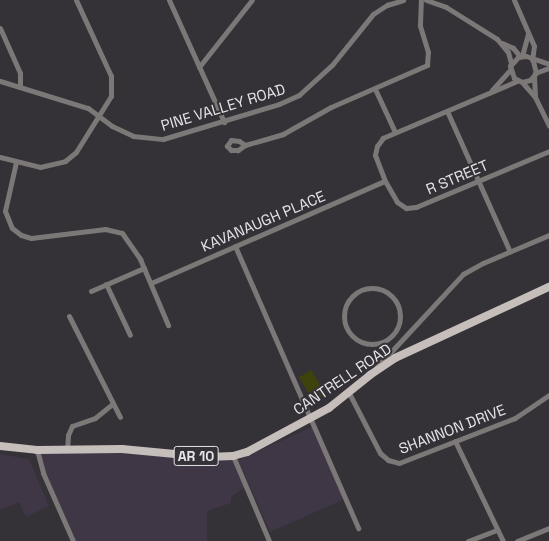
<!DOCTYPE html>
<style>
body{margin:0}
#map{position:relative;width:549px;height:541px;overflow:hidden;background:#343137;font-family:"Space Grotesk",sans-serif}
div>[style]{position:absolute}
.commercial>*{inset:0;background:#3f3646;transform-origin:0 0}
.green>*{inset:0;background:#3f420b;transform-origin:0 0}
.street>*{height:5px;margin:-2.5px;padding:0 2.5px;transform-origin:2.5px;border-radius:2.5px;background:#7c7877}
.street>.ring{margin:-2.5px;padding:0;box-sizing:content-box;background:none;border:5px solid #7c7877;border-radius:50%}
.primary>*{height:8px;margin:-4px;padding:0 4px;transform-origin:4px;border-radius:4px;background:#c5bebb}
span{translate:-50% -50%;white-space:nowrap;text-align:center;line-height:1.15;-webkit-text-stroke:4px #343137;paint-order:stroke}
.shield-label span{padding:1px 3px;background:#343137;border:1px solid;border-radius:3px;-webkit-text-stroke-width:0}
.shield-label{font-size:14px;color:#e6e4e8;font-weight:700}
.street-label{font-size:15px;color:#e6e4e8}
</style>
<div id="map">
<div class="commercial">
<i style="left:312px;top:427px;width:79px;height:81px;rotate:66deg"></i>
<i style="clip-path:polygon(37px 451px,233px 456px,245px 487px,231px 497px,231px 503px,207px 511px,207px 541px,75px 541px,43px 473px)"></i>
<i style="clip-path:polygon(0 454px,29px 459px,49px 506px,26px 517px,19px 502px,0 510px)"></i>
</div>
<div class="green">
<i style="left:311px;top:370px;width:29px;height:14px;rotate:59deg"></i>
</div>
<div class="street">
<i style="left:169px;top:0;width:134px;rotate:65.7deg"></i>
<i style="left:426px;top:0;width:21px;rotate:19deg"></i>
<i style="left:446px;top:7px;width:60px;rotate:32.1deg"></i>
<i style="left:497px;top:39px;width:17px;rotate:50deg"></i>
<i style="left:508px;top:52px;width:11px;rotate:75deg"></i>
<i style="left:514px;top:0;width:50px;rotate:66.5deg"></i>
<i style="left:534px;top:46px;width:14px;rotate:98deg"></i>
<i style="left:0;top:28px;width:49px;rotate:66deg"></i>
<i style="left:20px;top:73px;width:14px;rotate:90deg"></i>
<i style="left:502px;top:43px;width:12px;rotate:24deg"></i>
<i style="left:513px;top:48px;width:11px;rotate:49deg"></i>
<i style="left:522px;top:56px;width:23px;rotate:-75deg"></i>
<i style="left:533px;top:61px;width:12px;rotate:76deg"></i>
<i style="left:536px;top:73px;width:9px;rotate:131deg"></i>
<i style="left:530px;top:80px;width:8px;rotate:166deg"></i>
<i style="left:522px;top:82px;width:9px;rotate:-153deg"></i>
<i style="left:514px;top:78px;width:13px;rotate:-108deg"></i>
<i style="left:510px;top:66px;width:12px;rotate:-48deg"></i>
<i style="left:518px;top:57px;width:8px;rotate:-7deg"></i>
<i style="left:526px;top:56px;width:24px;rotate:19deg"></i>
<i style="left:199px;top:67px;width:85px;rotate:-51.7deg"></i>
<i style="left:535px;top:73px;width:15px;rotate:-20deg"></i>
<i style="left:534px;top:77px;width:20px;rotate:87deg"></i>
<i style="left:0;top:81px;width:92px;rotate:17.1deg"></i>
<i style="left:88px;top:108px;width:30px;rotate:37deg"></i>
<i style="left:112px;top:126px;width:23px;rotate:25deg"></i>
<i style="left:133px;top:136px;width:30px;rotate:6deg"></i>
<i style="left:163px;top:139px;width:121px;rotate:-16.8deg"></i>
<i style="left:279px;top:104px;width:22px;rotate:-24deg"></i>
<i style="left:299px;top:95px;width:45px;rotate:-42.3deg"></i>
<i style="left:332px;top:65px;width:65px;rotate:-51.2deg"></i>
<i style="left:373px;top:14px;width:17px;rotate:-33deg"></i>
<i style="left:387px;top:5px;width:17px;rotate:-17deg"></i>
<i style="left:517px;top:81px;width:146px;rotate:157deg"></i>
<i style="left:383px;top:138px;width:10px;rotate:127deg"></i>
<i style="left:377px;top:146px;width:9px;rotate:103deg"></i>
<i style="left:375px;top:155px;width:28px;rotate:69deg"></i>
<i style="left:385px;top:181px;width:24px;rotate:60deg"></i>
<i style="left:397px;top:202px;width:11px;rotate:34deg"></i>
<i style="left:406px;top:208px;width:10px;rotate:-6deg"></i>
<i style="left:416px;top:207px;width:144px;rotate:-22.8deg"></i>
<i style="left:522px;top:82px;width:20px;rotate:49deg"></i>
<i style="left:535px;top:97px;width:32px;rotate:64deg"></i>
<i style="left:375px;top:89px;width:47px;rotate:65.1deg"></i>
<i style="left:492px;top:90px;width:27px;rotate:-48deg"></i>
<i style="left:447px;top:111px;width:154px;rotate:65.9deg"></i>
<i style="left:231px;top:140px;width:8px;rotate:7deg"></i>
<i style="left:239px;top:141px;width:7px;rotate:34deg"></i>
<i style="left:245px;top:145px;width:9px;rotate:144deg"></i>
<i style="left:238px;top:150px;width:7px;rotate:180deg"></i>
<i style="left:231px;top:150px;width:6px;rotate:-135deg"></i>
<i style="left:227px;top:146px;width:7px;rotate:-56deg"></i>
<i style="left:245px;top:145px;width:40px;rotate:-16deg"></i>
<i style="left:283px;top:134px;width:55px;rotate:-29.4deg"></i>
<i style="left:331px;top:107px;width:105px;rotate:-23.6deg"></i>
<i style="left:427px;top:65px;width:13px;rotate:-86deg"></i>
<i style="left:428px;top:52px;width:28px;rotate:-107deg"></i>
<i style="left:420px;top:25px;width:25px;rotate:-88deg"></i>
<i style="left:0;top:157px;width:41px;rotate:14deg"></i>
<i style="left:40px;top:167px;width:26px;rotate:-13deg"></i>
<i style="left:65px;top:161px;width:14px;rotate:-39deg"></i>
<i style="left:76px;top:152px;width:66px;rotate:-58deg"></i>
<i style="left:111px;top:96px;width:20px;rotate:-90deg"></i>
<i style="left:111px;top:76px;width:84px;rotate:-114.7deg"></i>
<i style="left:16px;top:162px;width:50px;rotate:102.7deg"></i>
<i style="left:5px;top:211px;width:18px;rotate:68deg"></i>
<i style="left:12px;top:228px;width:11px;rotate:38deg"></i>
<i style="left:21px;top:235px;width:10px;rotate:17deg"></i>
<i style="left:31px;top:238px;width:75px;rotate:-6.9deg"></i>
<i style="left:105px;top:229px;width:17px;rotate:13deg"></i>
<i style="left:122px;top:233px;width:32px;rotate:55deg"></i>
<i style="left:140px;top:259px;width:72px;rotate:67deg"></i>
<i style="left:235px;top:246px;width:308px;rotate:66.4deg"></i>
<i style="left:151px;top:283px;width:255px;rotate:-23.6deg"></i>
<i style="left:106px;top:284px;width:56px;rotate:64.8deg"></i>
<i class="ring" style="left:344px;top:288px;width:51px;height:51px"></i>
<i style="left:91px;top:291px;width:58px;rotate:-23.5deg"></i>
<i style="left:69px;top:316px;width:113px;rotate:63.2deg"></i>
<i style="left:376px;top:368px;width:128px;rotate:-47.2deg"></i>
<i style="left:463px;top:274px;width:23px;rotate:-29deg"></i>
<i style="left:483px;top:263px;width:72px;rotate:-23deg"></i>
<i style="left:349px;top:393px;width:68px;rotate:62.7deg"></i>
<i style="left:380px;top:453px;width:11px;rotate:41deg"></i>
<i style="left:388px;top:460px;width:11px;rotate:15deg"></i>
<i style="left:399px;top:463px;width:124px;rotate:-21.2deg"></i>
<i style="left:515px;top:418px;width:41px;rotate:-34.1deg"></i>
<i style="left:455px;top:441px;width:111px;rotate:64.4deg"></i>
<i style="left:37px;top:450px;width:24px;rotate:75deg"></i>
<i style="left:43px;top:473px;width:74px;rotate:66.2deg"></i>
<i style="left:67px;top:450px;width:15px;rotate:-86deg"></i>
<i style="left:68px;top:435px;width:10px;rotate:-66deg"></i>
<i style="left:72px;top:426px;width:24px;rotate:-19deg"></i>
<i style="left:95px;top:418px;width:22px;rotate:-39deg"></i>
<i style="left:233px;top:456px;width:92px;rotate:67deg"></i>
<i style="left:468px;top:541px;width:30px;rotate:-21deg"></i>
<i style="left:517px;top:541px;width:35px;rotate:-22deg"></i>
</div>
<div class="primary">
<i style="left:0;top:446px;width:37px;rotate:6deg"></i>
<i style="left:37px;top:450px;width:85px;rotate:-0.7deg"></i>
<i style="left:122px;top:449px;width:85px;rotate:5.4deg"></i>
<i style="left:207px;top:457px;width:26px;rotate:-2deg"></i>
<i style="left:233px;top:456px;width:15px;rotate:-16deg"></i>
<i style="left:247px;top:452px;width:93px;rotate:-28.2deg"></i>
<i style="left:329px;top:408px;width:53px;rotate:-38.8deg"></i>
<i style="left:370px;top:375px;width:30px;rotate:-34deg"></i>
<i style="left:395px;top:358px;width:170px;rotate:-24.8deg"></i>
</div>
<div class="shield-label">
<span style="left:196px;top:456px">AR 10</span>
</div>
<div class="street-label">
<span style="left:223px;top:107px;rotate:-17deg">PINE VALLEY ROAD</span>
<span style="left:457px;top:177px;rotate:-23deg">R STREET</span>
<span style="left:263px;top:221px;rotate:-23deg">KAVANAUGH PLACE</span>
<span style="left:342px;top:379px;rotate:-34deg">CANTRELL ROAD</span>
<span style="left:452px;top:429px;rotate:-21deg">SHANNON DRIVE</span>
</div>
</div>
